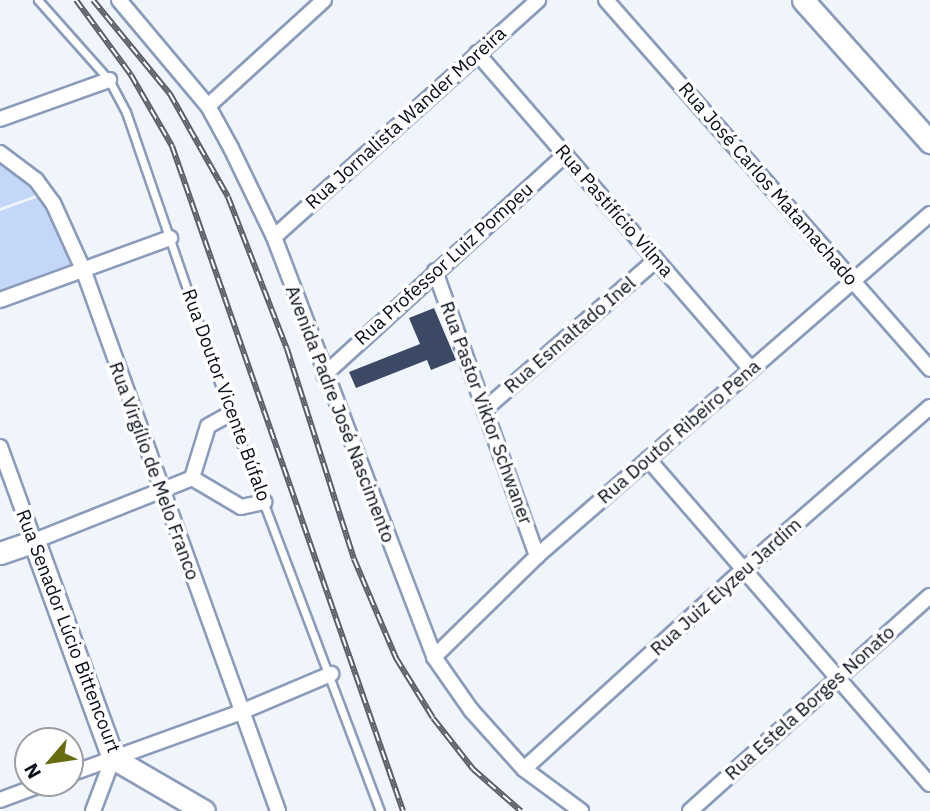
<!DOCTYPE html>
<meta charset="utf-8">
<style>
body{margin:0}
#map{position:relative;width:930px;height:811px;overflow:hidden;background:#f0f4fb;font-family:"IBM Plex Sans",sans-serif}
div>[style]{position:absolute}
.green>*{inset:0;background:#c4d7f9}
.building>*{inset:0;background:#3b4964}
.roads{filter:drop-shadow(2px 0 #8b9bba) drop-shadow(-2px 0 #8b9bba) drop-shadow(0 2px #8b9bba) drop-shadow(0 -2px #8b9bba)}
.lane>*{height:7px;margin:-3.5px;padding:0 3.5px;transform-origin:3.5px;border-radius:3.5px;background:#fff}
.street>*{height:14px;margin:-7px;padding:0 7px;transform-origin:7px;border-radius:7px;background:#fff}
.secondary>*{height:21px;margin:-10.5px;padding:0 10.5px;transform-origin:10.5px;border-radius:10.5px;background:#fff}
.rail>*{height:6px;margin-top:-3px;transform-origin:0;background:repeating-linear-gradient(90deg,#fff 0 10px,#5a5f69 0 20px);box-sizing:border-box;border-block:2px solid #5a5f69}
span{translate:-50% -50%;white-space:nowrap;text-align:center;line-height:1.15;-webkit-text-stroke:7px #fff;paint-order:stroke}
.street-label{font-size:19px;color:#080d18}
.north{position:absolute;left:14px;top:727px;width:70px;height:70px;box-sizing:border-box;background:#fff;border:2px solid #9c9ea3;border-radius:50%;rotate:241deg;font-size:19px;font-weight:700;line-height:28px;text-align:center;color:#080d18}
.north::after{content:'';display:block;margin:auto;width:24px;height:32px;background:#666c0f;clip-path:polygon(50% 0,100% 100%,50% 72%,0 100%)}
</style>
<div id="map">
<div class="green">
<i style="clip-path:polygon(0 160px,4px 160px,36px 195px,0 208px)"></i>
<i style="clip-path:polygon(39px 197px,47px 203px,77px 267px,0 294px,0 211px)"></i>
</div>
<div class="building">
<i style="clip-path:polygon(434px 308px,456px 360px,431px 370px,427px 360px,356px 388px,349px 372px,420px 344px,409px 318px)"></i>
</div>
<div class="roads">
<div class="lane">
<i style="left:38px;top:0;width:107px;rotate:48.4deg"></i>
<i style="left:109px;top:80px;width:36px;rotate:62deg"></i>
<i style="left:126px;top:112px;width:319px;rotate:71deg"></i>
<i style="left:230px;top:414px;width:424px;rotate:69.3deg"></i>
</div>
<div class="street">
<i style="left:119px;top:0;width:138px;rotate:50deg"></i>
<i style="left:208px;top:106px;width:48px;rotate:61.3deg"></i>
<i style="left:231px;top:148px;width:99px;rotate:64.2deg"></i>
<i style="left:274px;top:237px;width:449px;rotate:69.1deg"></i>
<i style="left:434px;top:657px;width:65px;rotate:55.1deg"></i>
<i style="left:471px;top:710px;width:79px;rotate:48.1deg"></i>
<i style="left:524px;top:769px;width:71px;rotate:36.4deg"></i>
<i style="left:606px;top:0;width:491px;rotate:48.7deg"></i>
<i style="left:477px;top:53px;width:418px;rotate:49.1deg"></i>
<i style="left:208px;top:106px;width:157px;rotate:-42.4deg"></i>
<i style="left:0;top:119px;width:116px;rotate:-19.7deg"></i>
<i style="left:0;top:153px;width:45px;rotate:36.9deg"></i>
<i style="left:36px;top:180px;width:29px;rotate:54deg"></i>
<i style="left:53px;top:203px;width:72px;rotate:65.6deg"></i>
<i style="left:83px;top:269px;width:576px;rotate:70.21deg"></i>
<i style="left:274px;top:237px;width:355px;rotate:-41.9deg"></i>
<i style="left:435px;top:271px;width:303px;rotate:70.3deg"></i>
<i style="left:0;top:300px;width:181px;rotate:-20deg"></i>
<i style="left:324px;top:375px;width:326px;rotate:-42.4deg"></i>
<i style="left:484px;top:410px;width:228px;rotate:-41.1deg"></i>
<i style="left:0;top:447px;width:100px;rotate:70.1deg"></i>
<i style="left:34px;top:541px;width:170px;rotate:-21.7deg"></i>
<i style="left:648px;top:459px;width:430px;rotate:49.1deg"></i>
<i style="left:192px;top:478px;width:57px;rotate:30.6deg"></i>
<i style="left:241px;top:507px;width:24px;rotate:-12deg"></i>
<i style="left:192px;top:478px;width:54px;rotate:-72.9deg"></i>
<i style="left:208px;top:426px;width:25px;rotate:-29deg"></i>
<i style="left:434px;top:657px;width:144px;rotate:-44.4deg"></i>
<i style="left:537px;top:556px;width:521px;rotate:-41.03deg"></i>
<i style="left:524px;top:769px;width:296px;rotate:-42.3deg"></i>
<i style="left:743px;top:570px;width:248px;rotate:-41.1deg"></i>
<i style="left:70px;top:774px;width:182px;rotate:-19.9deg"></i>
<i style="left:241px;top:712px;width:98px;rotate:-22.9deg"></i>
<i style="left:0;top:800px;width:49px;rotate:-20.3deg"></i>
<i style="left:93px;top:811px;width:57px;rotate:-69.3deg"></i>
<i style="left:690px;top:811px;width:322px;rotate:-41.9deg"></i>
</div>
<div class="secondary">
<i style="left:803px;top:0;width:191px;rotate:48.2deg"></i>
<i style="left:0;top:553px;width:36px;rotate:-19deg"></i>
<i style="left:34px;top:541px;width:231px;rotate:70deg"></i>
<i style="left:113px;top:758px;width:105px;rotate:30.2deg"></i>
</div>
</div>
<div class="rail">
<i style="left:76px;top:0;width:93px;rotate:53.7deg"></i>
<i style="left:131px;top:75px;width:82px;rotate:60deg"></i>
<i style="left:172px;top:146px;width:704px;rotate:70.84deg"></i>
<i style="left:93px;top:0;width:122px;rotate:50.7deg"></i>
<i style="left:170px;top:94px;width:118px;rotate:60.6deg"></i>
<i style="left:228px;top:197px;width:163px;rotate:68.8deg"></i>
<i style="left:287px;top:349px;width:220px;rotate:72.3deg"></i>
<i style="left:354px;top:559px;width:108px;rotate:67deg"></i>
<i style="left:396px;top:658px;width:70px;rotate:58.3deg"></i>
<i style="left:433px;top:718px;width:65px;rotate:51.9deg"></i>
<i style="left:473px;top:769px;width:64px;rotate:41.2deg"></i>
</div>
<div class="street-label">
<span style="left:406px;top:118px;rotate:-42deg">Rua Jornalista Wander Moreira</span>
<span style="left:768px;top:184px;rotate:49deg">Rua José Carlos Matamachado</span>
<span style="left:614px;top:211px;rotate:49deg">Rua Pastifício Vilma</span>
<span style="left:444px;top:264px;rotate:-42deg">Rua Professor Luiz Pompeu</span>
<span style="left:570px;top:335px;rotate:-41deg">Rua Esmaltado Inel</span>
<span style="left:226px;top:395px;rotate:70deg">Rua Doutor Vicente Búfalo</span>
<span style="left:486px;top:413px;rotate:70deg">Rua Pastor Viktor Schwaner</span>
<span style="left:340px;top:414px;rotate:69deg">Avenida Padre José Nascimento</span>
<span style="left:679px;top:432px;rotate:-41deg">Rua Doutor Ribeiro Pena</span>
<span style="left:154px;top:471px;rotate:70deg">Rua Virgílio de Melo Franco</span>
<span style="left:726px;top:587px;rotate:-42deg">Rua Juiz Elyzeu Jardim</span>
<span style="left:68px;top:631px;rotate:69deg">Rua Senador Lúcio Bittencourt</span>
<span style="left:810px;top:703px;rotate:-42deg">Rua Estela Borges Nonato</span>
</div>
<div class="north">N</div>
</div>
